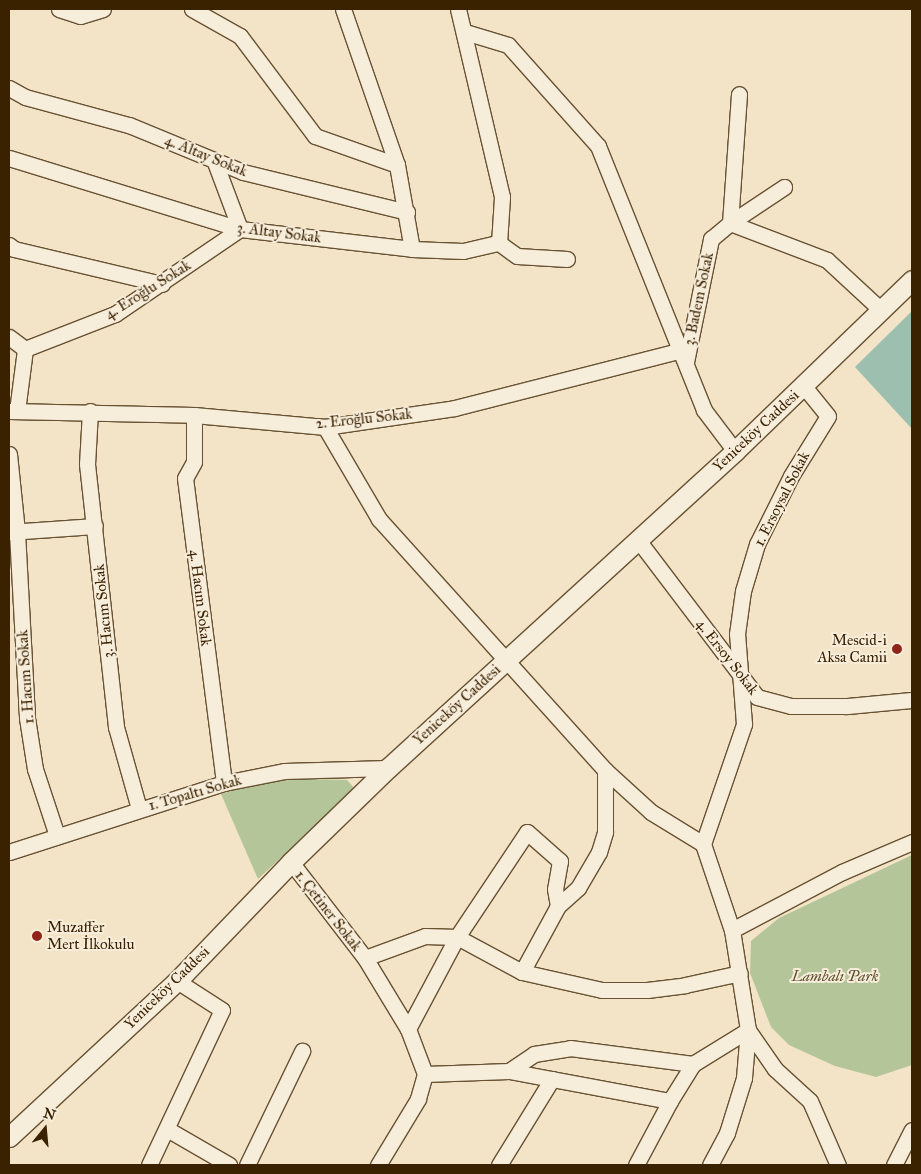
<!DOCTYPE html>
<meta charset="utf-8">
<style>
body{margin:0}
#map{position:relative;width:921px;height:1174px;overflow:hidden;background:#f3e4c7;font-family:"IM FELL Great Primer",serif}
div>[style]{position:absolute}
.green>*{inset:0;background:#b5c59a}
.water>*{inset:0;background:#9cbfb0}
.roads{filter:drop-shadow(1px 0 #685232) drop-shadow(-1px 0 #685232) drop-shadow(0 1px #685232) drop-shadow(0 -1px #685232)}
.minor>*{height:15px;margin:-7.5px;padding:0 7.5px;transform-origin:7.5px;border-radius:7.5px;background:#f7eddb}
.tertiary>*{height:19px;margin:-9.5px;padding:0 9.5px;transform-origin:9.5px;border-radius:9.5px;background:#f7eddb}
.dots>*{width:14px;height:14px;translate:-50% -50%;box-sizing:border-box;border:2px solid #f7eddb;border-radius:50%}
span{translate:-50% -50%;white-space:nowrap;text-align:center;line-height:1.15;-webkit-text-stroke:4px #f7eddb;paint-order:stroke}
.street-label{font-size:15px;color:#3a2100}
.poi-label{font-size:15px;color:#3a2100}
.right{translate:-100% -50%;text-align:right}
.left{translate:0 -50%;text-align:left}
.park-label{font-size:15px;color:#5f522e;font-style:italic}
.frame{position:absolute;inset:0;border:10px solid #3a2100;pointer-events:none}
.north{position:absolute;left:20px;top:1104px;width:50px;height:50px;-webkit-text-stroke:4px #f7eddb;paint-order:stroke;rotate:17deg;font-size:14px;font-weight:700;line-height:20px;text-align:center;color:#3a2100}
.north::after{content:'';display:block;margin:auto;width:18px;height:22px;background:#3a2100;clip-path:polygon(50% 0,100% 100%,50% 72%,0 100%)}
</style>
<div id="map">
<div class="green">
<i style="clip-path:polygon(276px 778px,347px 780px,355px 789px,258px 879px,221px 794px)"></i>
<i style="clip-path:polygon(912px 855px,912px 1065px,876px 1077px,835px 1066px,789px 1045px,771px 1027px,750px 973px,751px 941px,779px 918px)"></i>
</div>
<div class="water">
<i style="clip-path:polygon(912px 311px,912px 429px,855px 367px)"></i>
</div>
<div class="roads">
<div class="minor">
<i style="left:59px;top:9px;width:22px;rotate:18deg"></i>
<i style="left:80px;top:16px;width:24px;rotate:-17deg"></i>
<i style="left:192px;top:9px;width:55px;rotate:29.4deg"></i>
<i style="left:240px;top:36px;width:125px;rotate:53.1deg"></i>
<i style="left:315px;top:136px;width:87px;rotate:19.5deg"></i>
<i style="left:343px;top:9px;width:165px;rotate:70.9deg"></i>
<i style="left:397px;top:165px;width:85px;rotate:79.9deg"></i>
<i style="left:458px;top:9px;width:193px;rotate:76.8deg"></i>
<i style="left:502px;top:197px;width:46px;rotate:93.7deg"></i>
<i style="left:465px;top:32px;width:45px;rotate:16.8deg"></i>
<i style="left:508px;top:45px;width:135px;rotate:48.3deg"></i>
<i style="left:598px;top:146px;width:284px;rotate:68.1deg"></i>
<i style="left:704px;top:410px;width:51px;rotate:52.9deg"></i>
<i style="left:9px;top:88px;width:18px;rotate:29deg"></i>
<i style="left:25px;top:97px;width:108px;rotate:15.1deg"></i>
<i style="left:129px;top:125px;width:123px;rotate:22.4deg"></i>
<i style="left:243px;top:172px;width:169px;rotate:13.7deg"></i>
<i style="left:9px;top:158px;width:242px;rotate:17.1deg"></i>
<i style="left:240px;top:229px;width:173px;rotate:6.6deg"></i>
<i style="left:412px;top:249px;width:51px;rotate:2.2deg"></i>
<i style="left:463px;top:251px;width:37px;rotate:-13deg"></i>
<i style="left:730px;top:223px;width:104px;rotate:20.9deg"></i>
<i style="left:827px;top:260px;width:74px;rotate:42.8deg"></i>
<i style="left:730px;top:223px;width:65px;rotate:-33.7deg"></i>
<i style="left:499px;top:243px;width:22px;rotate:36deg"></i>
<i style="left:517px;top:256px;width:50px;rotate:3.4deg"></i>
<i style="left:9px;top:245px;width:6px;rotate:39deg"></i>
<i style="left:14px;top:249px;width:152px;rotate:13.3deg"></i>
<i style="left:9px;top:337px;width:20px;rotate:37deg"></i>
<i style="left:686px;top:362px;width:126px;rotate:-78.5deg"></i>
<i style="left:711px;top:239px;width:25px;rotate:-40deg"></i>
<i style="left:730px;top:223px;width:129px;rotate:-86deg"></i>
<i style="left:9px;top:411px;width:185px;rotate:1.2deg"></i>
<i style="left:194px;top:415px;width:132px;rotate:5.2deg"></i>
<i style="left:325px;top:427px;width:131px;rotate:-8.3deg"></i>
<i style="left:455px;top:408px;width:234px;rotate:-14.3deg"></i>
<i style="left:17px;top:411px;width:63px;rotate:-82.6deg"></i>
<i style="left:25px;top:349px;width:97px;rotate:-21.3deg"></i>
<i style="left:115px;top:314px;width:151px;rotate:-34.2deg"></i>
<i style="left:240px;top:229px;width:74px;rotate:-110.6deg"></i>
<i style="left:90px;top:411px;width:53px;rotate:93.2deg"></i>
<i style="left:87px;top:464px;width:265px;rotate:83.7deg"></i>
<i style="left:116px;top:727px;width:85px;rotate:74.3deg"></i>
<i style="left:194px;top:415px;width:47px;rotate:90deg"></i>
<i style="left:194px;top:462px;width:18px;rotate:119deg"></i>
<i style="left:185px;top:478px;width:307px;rotate:82.7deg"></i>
<i style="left:325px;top:427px;width:107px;rotate:59.6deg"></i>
<i style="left:379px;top:519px;width:338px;rotate:48deg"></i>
<i style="left:605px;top:770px;width:62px;rotate:42.4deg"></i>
<i style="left:651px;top:812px;width:61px;rotate:31.6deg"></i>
<i style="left:9px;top:454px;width:78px;rotate:84.1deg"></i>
<i style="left:17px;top:532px;width:186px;rotate:86.9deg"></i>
<i style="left:27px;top:718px;width:52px;rotate:81.1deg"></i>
<i style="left:35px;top:769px;width:71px;rotate:71.8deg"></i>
<i style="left:9px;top:532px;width:86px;rotate:-4deg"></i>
<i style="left:638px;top:540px;width:197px;rotate:52.8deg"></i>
<i style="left:757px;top:697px;width:35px;rotate:15deg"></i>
<i style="left:791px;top:706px;width:56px"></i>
<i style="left:847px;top:706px;width:65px;rotate:-5.3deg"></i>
<i style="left:703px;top:844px;width:127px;rotate:-71.1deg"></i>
<i style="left:744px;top:724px;width:90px;rotate:-94.4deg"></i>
<i style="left:737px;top:634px;width:43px;rotate:-82.1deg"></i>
<i style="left:743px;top:591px;width:49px;rotate:-73.4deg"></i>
<i style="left:757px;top:544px;width:76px;rotate:-63.4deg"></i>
<i style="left:791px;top:476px;width:70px;rotate:-58.3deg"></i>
<i style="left:828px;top:416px;width:38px;rotate:-129deg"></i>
<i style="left:703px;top:844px;width:91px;rotate:71.4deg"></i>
<i style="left:732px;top:930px;width:101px;rotate:80.9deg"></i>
<i style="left:748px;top:1030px;width:48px;rotate:94.8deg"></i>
<i style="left:744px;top:1078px;width:58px;rotate:107.2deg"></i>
<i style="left:727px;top:1133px;width:36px;rotate:118deg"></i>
<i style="left:9px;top:852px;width:226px;rotate:-17.8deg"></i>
<i style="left:224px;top:783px;width:61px;rotate:-11.3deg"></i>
<i style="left:284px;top:771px;width:104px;rotate:-1.7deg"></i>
<i style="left:291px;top:862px;width:121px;rotate:52.4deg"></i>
<i style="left:365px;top:958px;width:64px;rotate:-20.1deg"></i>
<i style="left:425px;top:936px;width:32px;rotate:2deg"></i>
<i style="left:457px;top:937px;width:74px;rotate:28.3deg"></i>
<i style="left:522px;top:972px;width:82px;rotate:12.7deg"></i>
<i style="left:602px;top:990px;width:45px"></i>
<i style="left:647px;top:990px;width:38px;rotate:-7deg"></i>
<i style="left:685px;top:985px;width:56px;rotate:-12.3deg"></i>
<i style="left:732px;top:930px;width:124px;rotate:-27.8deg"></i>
<i style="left:842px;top:872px;width:76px;rotate:-23.2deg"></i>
<i style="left:365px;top:958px;width:83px;rotate:58.8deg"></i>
<i style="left:408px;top:1029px;width:48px;rotate:69.3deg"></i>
<i style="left:425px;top:1074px;width:26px;rotate:106deg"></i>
<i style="left:418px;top:1099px;width:77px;rotate:121.2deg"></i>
<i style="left:522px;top:972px;width:75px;rotate:-61.4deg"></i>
<i style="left:558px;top:906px;width:27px;rotate:-42deg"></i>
<i style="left:578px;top:888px;width:42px;rotate:-59.7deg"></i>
<i style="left:599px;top:852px;width:21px;rotate:-73deg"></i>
<i style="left:605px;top:832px;width:62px;rotate:-90deg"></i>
<i style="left:408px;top:1029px;width:104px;rotate:-62deg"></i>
<i style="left:457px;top:937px;width:126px;rotate:-56.3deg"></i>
<i style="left:527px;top:832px;width:44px;rotate:41.3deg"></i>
<i style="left:560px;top:861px;width:28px;rotate:100deg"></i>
<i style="left:555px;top:889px;width:17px;rotate:80deg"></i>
<i style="left:509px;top:1071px;width:30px;rotate:-34deg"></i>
<i style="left:534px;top:1054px;width:36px;rotate:-9deg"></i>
<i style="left:570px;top:1048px;width:124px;rotate:7.4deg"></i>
<i style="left:425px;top:1074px;width:84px;rotate:-2deg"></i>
<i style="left:509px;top:1071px;width:164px;rotate:10.6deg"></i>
<i style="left:167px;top:1129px;width:72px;rotate:30.1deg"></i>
<i style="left:149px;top:1165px;width:171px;rotate:-64.8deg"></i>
<i style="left:222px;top:1010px;width:54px;rotate:-147.2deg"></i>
<i style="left:247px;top:1165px;width:127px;rotate:-64.2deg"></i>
<i style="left:499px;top:1165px;width:101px;rotate:-58.4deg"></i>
<i style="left:636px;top:1165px;width:72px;rotate:-62deg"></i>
<i style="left:670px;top:1101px;width:44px;rotate:-58.1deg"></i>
<i style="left:693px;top:1064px;width:65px;rotate:-31.7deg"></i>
<i style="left:748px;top:1030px;width:47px;rotate:55.3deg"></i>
<i style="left:775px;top:1069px;width:47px;rotate:42.4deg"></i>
<i style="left:810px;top:1101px;width:70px;rotate:66.4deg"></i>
<i style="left:894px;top:1165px;width:39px;rotate:-63deg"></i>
</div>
<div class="tertiary">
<i style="left:9px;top:1137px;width:229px;rotate:-42.9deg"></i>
<i style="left:177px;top:981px;width:165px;rotate:-46.2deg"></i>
<i style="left:291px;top:862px;width:135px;rotate:-44.1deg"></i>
<i style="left:388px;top:768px;width:470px;rotate:-42.4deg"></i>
<i style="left:735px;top:451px;width:246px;rotate:-44deg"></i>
</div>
</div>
<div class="dots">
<i style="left:897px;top:649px;background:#8f2418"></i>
<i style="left:37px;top:936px;background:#8f2418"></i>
</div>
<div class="street-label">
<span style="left:206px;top:156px;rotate:22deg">4. Altay Sokak</span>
<span style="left:279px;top:233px;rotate:7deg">3. Altay Sokak</span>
<span style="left:148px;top:290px;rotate:-32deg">4. Eroğlu Sokak</span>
<span style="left:699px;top:299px;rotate:-78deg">3. Badem Sokak</span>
<span style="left:364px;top:419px;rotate:-6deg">2. Eroğlu Sokak</span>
<span style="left:756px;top:431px;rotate:-43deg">Yeniceköy Caddesi</span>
<span style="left:782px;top:499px;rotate:-63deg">1. Ersoysal Sokak</span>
<span style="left:200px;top:598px;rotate:83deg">4. Hacım Sokak</span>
<span style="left:104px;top:611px;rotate:-96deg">3. Hacım Sokak</span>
<span style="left:727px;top:657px;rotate:52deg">4. Ersoy Sokak</span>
<span style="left:26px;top:677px;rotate:-94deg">1. Hacım Sokak</span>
<span style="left:457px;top:705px;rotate:-42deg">Yeniceköy Caddesi</span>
<span style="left:195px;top:793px;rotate:-16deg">1. Topaltı Sokak</span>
<span style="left:328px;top:911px;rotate:52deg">1. Çetiner Sokak</span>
<span style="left:167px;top:988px;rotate:-44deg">Yeniceköy Caddesi</span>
</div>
<div class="poi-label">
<span class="right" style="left:887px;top:649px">Mescid-i<br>Aksa Camii</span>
<span class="left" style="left:47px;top:936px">Muzaffer<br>Mert İlkokulu</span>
</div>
<div class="park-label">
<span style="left:835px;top:977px">Lambalı Park</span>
</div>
<div class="frame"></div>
<div class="north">N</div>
</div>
